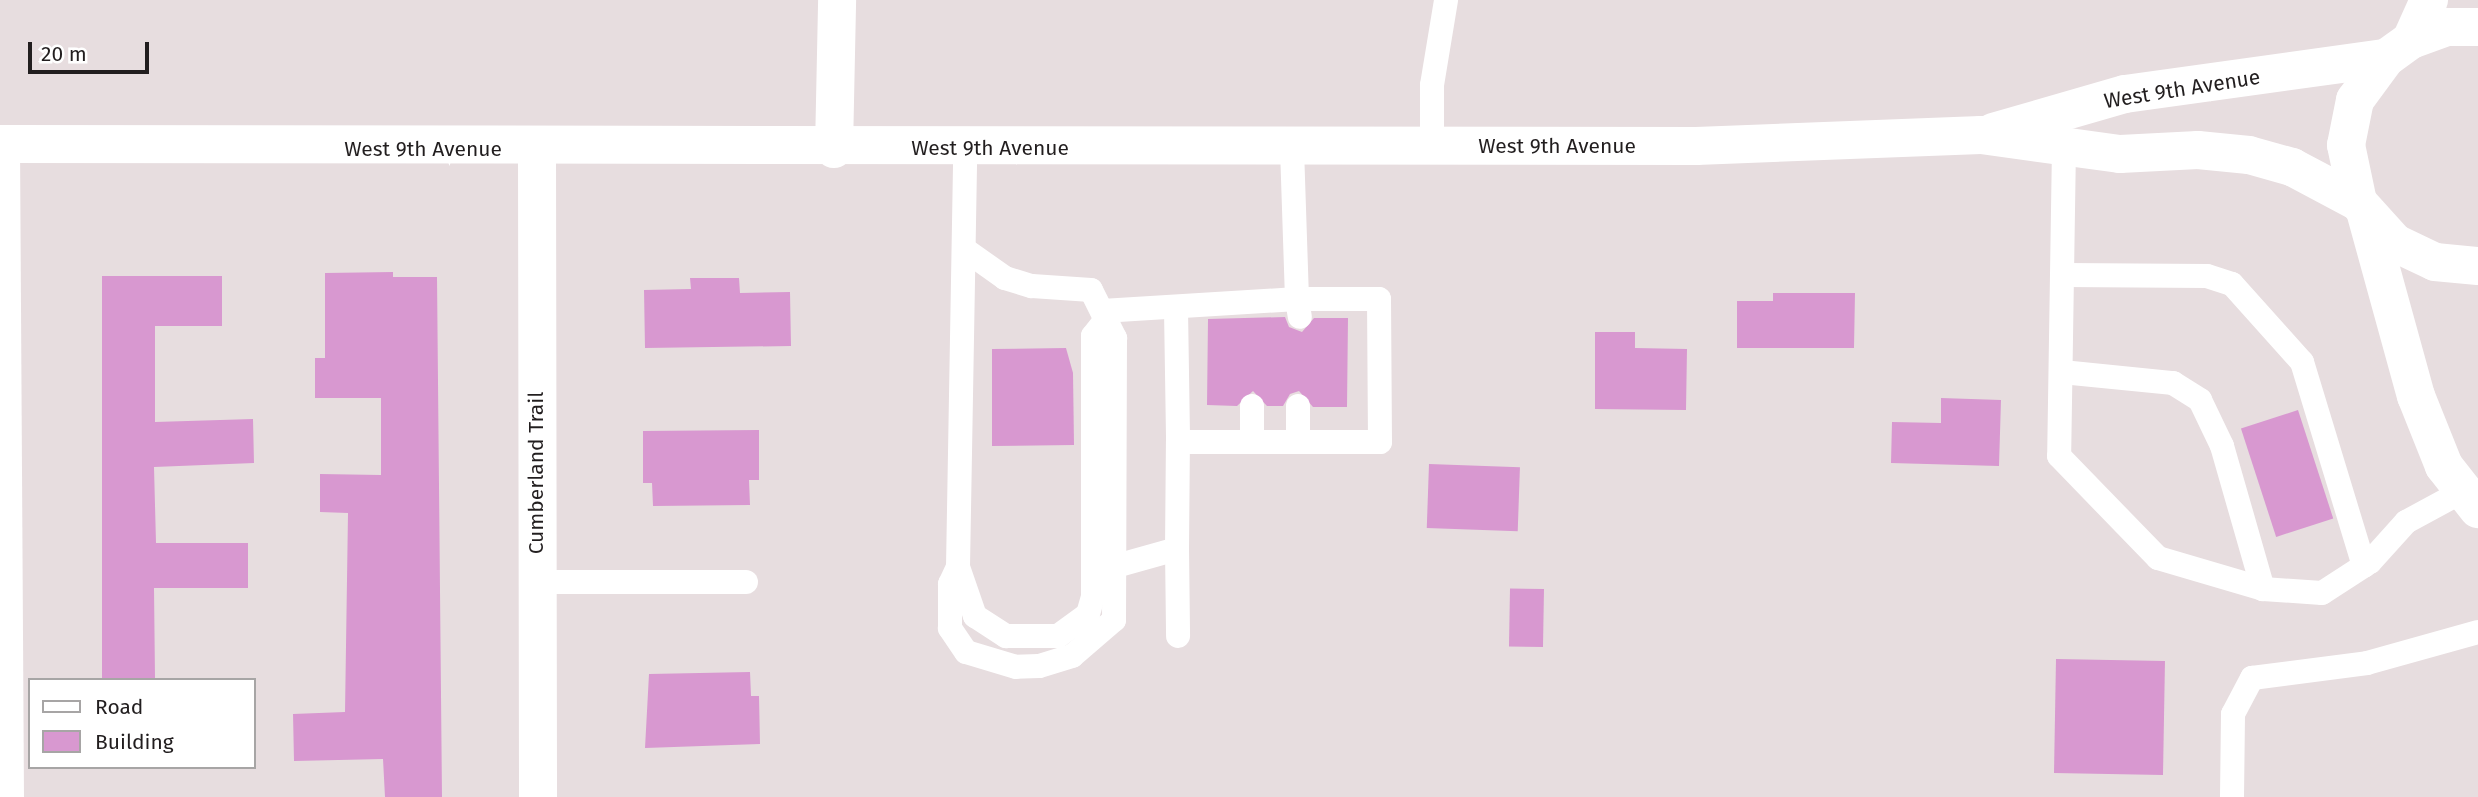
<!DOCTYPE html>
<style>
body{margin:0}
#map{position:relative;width:2478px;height:797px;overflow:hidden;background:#e7dddf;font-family:"Fira Sans",sans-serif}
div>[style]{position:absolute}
.building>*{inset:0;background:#d898d0;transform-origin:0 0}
.lane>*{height:24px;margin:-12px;padding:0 12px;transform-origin:12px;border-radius:12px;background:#fff}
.street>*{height:38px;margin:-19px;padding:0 19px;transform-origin:19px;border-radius:19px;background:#fff}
.secondary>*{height:38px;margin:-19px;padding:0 19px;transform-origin:19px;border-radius:19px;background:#fff}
span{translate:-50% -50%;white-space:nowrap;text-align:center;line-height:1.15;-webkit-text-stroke:7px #fff;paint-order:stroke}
.street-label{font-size:21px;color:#221e1f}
.legend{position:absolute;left:28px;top:678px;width:228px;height:91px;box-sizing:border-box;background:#fff;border:2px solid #a7a5a5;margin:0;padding:9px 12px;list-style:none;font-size:21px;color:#221e1f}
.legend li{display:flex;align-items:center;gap:14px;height:35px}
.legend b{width:35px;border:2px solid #a7a5a5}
.scale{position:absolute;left:28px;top:42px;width:121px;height:32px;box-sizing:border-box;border:4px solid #221e1f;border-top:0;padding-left:9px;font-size:21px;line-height:24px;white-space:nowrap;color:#221e1f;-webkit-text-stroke:5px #fff;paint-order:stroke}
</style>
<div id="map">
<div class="building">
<i style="clip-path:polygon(393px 272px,393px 277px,437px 277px,442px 797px,385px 797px,383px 759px,294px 761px,293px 714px,345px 712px,348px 513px,320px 512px,320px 474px,381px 475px,381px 398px,315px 398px,315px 358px,325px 358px,325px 273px)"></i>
<i style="clip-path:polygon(102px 276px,222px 276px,222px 326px,155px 326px,155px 422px,253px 419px,254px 463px,154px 467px,156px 543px,248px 543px,248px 588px,154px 588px,155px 678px,102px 679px)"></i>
<i style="clip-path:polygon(690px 278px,739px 278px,740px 293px,790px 292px,791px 346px,645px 348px,644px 290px,691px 289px)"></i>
<i style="clip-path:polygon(1773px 293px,1855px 293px,1854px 348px,1737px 348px,1737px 301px,1773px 301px)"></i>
<i style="clip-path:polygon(1285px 317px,1289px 327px,1302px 332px,1314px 318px,1348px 318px,1347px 407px,1313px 407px,1299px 391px,1290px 394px,1283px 406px,1267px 406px,1253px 391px,1237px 406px,1207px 405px,1208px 319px)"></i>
<i style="clip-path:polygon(1595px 332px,1635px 332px,1635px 348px,1687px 349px,1686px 410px,1595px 409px)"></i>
<i style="clip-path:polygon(1066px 348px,1073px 373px,1074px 445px,992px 446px,992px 349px)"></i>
<i style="clip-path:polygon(1941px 398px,2001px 400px,1999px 466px,1891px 463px,1892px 422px,1941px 423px)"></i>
<i style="left:2298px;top:410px;width:114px;height:60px;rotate:72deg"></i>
<i style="clip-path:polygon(759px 430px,759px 480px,749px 480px,750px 505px,653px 506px,652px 483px,643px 483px,643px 431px)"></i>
<i style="left:1429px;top:464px;width:91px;height:64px;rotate:2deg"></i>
<i style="left:1544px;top:589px;width:58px;height:34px;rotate:91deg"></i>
<i style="left:2056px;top:659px;width:109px;height:114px;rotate:1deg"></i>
<i style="clip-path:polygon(750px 672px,751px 696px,759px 696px,760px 744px,645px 748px,649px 674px)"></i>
</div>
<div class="lane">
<i style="left:1432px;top:145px;width:60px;rotate:-90deg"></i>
<i style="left:1432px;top:85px;width:86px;rotate:-80.6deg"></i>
<i style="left:2064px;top:147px;width:309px;rotate:90.9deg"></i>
<i style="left:2059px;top:456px;width:142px;rotate:45.9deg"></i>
<i style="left:2158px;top:558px;width:109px;rotate:16.4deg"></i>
<i style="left:2263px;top:589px;width:59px;rotate:3.9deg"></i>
<i style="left:2322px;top:593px;width:57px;rotate:-32.9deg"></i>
<i style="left:2370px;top:562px;width:54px;rotate:-48deg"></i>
<i style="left:2406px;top:522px;width:65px;rotate:-28.5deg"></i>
<i style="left:964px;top:249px;width:50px;rotate:35.3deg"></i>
<i style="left:1005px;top:278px;width:28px;rotate:17deg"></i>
<i style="left:1032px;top:286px;width:59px;rotate:3.9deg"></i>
<i style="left:1091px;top:290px;width:54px;rotate:63.4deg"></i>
<i style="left:1115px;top:338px;width:282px;rotate:90.2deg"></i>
<i style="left:1114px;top:620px;width:55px;rotate:139.4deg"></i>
<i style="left:1072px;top:656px;width:34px;rotate:163deg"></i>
<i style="left:1039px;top:666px;width:23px;rotate:178deg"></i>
<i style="left:1016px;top:667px;width:52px;rotate:-163.3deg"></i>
<i style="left:966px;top:652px;width:29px;rotate:-124deg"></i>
<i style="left:950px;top:628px;width:44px;rotate:-90deg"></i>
<i style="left:950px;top:584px;width:19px;rotate:-65deg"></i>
<i style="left:958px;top:567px;width:419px;rotate:-89deg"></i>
<i style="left:2065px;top:275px;width:142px;rotate:0.4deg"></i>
<i style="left:2207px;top:276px;width:26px;rotate:18deg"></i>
<i style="left:2232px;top:284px;width:105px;rotate:48.1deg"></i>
<i style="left:2302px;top:362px;width:213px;rotate:73.1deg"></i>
<i style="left:1176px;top:309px;width:133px;rotate:89.1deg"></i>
<i style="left:1178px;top:442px;width:202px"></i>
<i style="left:1380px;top:442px;width:143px;rotate:-90.4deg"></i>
<i style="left:1379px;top:299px;width:82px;rotate:180deg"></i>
<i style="left:1297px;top:299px;width:18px;rotate:81deg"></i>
<i style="left:1102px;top:311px;width:195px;rotate:-3.5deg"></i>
<i style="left:1297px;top:299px;width:153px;rotate:-91.9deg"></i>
<i style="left:2062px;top:372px;width:112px;rotate:5.7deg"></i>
<i style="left:2173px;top:383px;width:32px;rotate:32deg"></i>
<i style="left:2200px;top:400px;width:51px;rotate:64.4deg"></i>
<i style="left:2222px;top:446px;width:149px;rotate:74deg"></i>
<i style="left:1298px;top:406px;width:36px;rotate:90deg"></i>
<i style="left:1252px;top:442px;width:36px;rotate:-90deg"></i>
<i style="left:1177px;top:549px;width:87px;rotate:89.3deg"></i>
<i style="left:1116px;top:566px;width:63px;rotate:-15.6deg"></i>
<i style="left:1177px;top:549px;width:107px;rotate:-89.5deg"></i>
<i style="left:958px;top:567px;width:52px;rotate:70.9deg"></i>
<i style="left:975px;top:616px;width:37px;rotate:33deg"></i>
<i style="left:1006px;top:636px;width:52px"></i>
<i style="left:1058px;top:636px;width:37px;rotate:-36deg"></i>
<i style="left:1088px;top:614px;width:18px;rotate:-74deg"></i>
<i style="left:1093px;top:597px;width:261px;rotate:-90deg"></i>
<i style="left:1093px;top:336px;width:16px;rotate:-52deg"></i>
<i style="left:535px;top:582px;width:211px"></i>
<i style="left:2232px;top:797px;width:83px;rotate:-89.3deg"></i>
<i style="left:2233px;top:714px;width:41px;rotate:-62.2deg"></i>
<i style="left:2252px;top:678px;width:116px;rotate:-7.4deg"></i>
<i style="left:2367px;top:663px;width:115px;rotate:-15.6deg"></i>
</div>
<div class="street">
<i style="left:1px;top:144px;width:653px;rotate:89.65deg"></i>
<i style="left:537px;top:149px;width:648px;rotate:89.91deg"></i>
<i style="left:834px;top:149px;width:149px;rotate:-88.8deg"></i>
</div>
<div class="secondary">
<i style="left:2478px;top:27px;width:31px;rotate:180deg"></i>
<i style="left:2447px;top:27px;width:38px;rotate:160deg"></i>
<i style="left:2411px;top:40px;width:31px;rotate:144deg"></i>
<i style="left:2386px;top:58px;width:52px;rotate:126.4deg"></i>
<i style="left:2355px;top:100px;width:46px;rotate:101.3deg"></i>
<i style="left:2346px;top:145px;width:58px;rotate:78.1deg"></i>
<i style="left:2358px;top:202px;width:55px;rotate:47.9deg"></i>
<i style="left:2395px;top:243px;width:44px;rotate:25.4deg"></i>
<i style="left:2435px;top:262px;width:43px;rotate:5.3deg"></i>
<i style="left:2411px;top:40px;width:44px;rotate:-65.8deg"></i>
<i style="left:1993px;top:132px;width:137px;rotate:-16.1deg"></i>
<i style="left:2125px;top:94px;width:263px;rotate:-7.9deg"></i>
<i style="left:0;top:144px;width:1696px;rotate:0.07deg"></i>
<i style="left:1696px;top:146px;width:285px;rotate:-2.2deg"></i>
<i style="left:1981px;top:135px;width:140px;rotate:7.8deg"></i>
<i style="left:2120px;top:154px;width:78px;rotate:-2.9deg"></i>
<i style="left:2198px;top:150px;width:51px;rotate:5.6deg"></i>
<i style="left:2249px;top:155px;width:45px;rotate:15.6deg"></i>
<i style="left:2292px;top:167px;width:75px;rotate:27.9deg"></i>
<i style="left:2365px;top:211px;width:192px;rotate:74.6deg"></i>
<i style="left:2416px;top:396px;width:75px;rotate:68.2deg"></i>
<i style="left:2444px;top:466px;width:55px;rotate:51.7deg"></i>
</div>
<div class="street-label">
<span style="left:2182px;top:89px;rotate:-9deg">West 9th Avenue</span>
<span style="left:1557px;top:146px">West 9th Avenue</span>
<span style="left:990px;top:148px">West 9th Avenue</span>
<span style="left:423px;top:149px">West 9th Avenue</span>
<span style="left:536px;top:473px;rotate:-90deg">Cumberland Trail</span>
</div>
<ul class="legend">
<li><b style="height:9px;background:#fff"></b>Road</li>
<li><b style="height:19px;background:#d898d0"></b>Building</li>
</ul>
<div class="scale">20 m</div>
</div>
